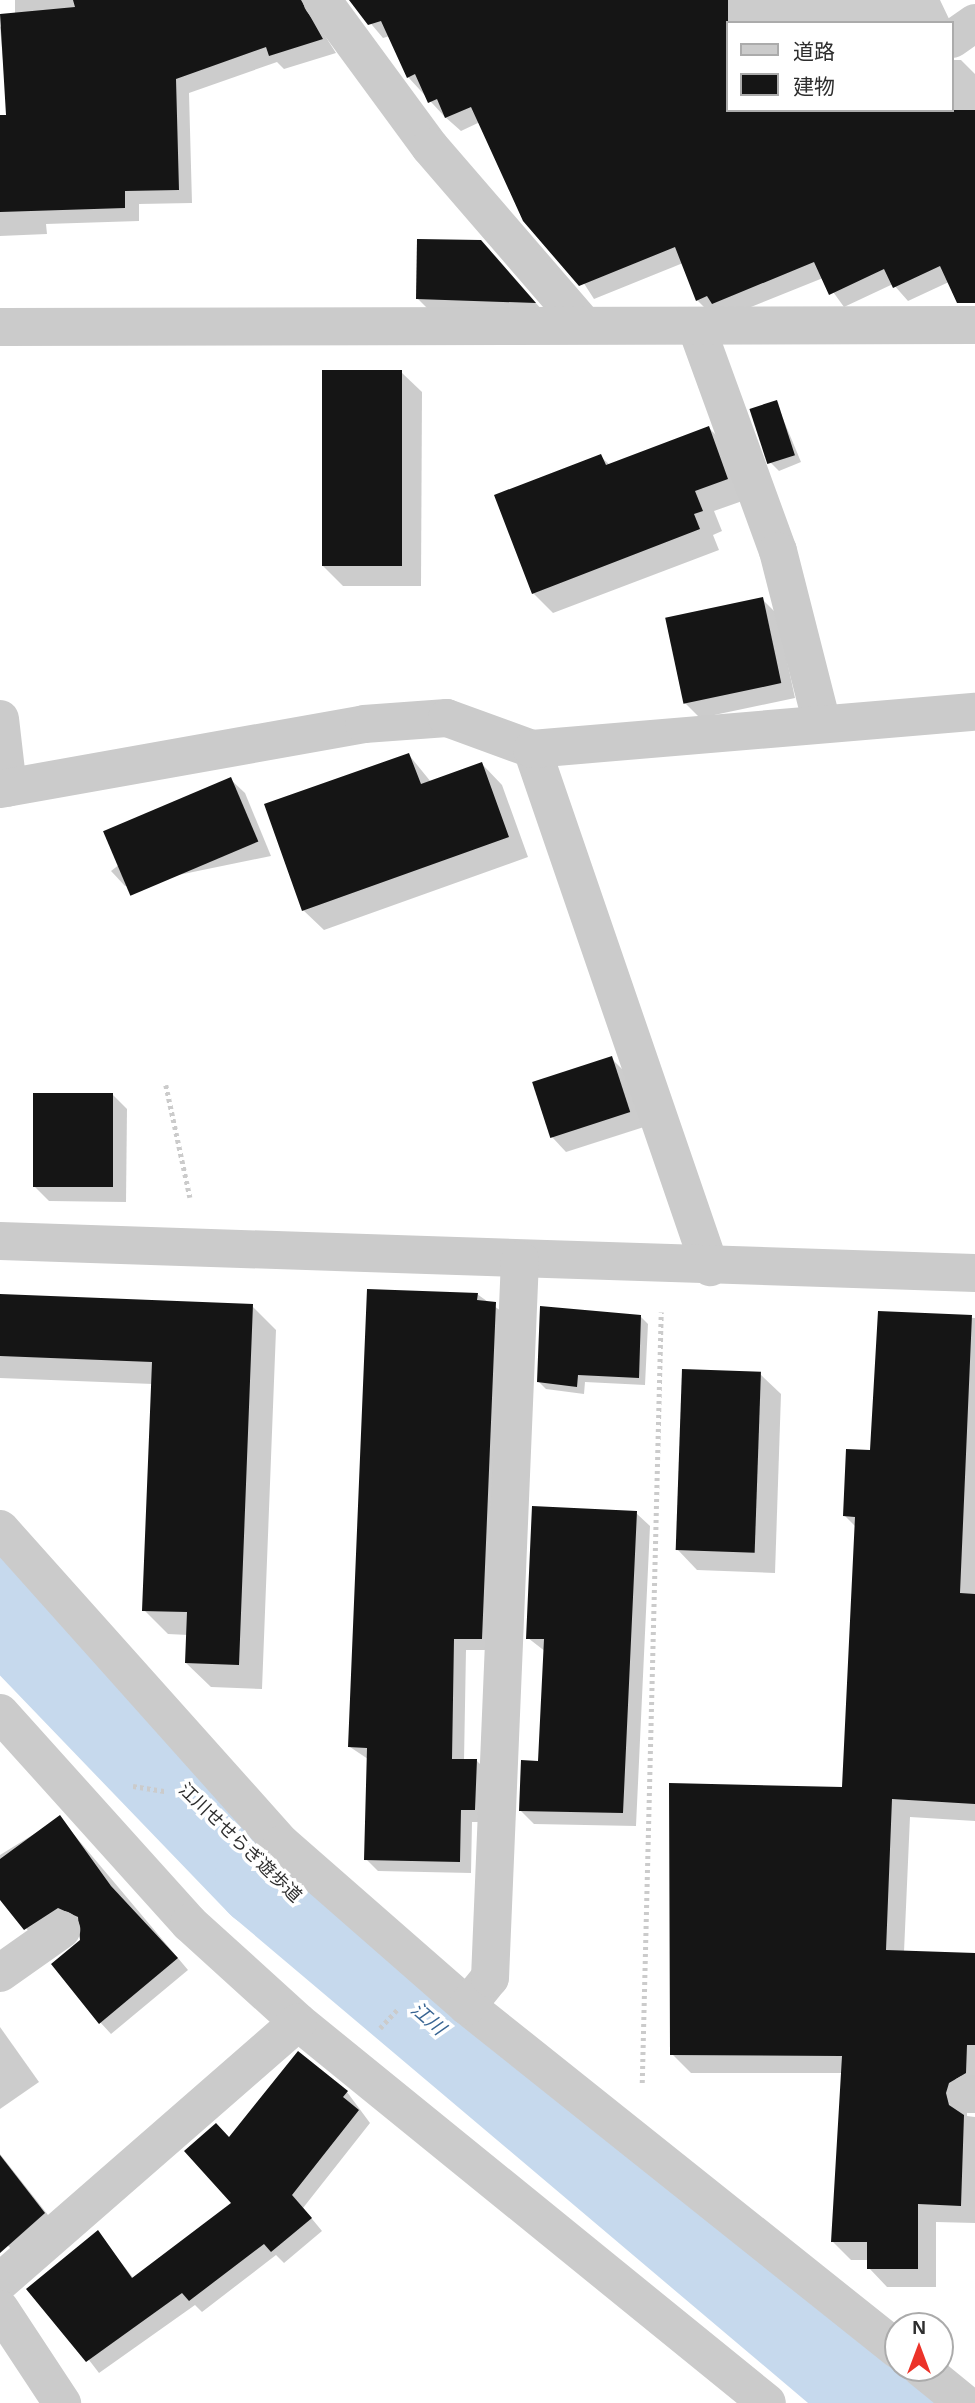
<!DOCTYPE html>
<meta charset="utf-8">
<style>
body{margin:0}
#map{position:relative;width:975px;height:2403px;overflow:hidden;background:#fff;font-family:Helvetica,"Noto Sans JP",sans-serif}
div>[style]{position:absolute}
.shadow>*{inset:0;background:#0003}
.river>*{height:102px;margin:-51px;padding:0 51px;transform-origin:51px;border-radius:51px;background:#c6d9ed}
.building>*{inset:0;background:#151515;transform-origin:0 0}
.path>*{height:4.5px;margin-top:-2.25px;transform-origin:0;background:repeating-linear-gradient(90deg,#cbcbcb 0 3.5px,transparent 0 7px)}
.minor>*{height:38px;margin:-19px;padding:0 19px;transform-origin:19px;border-radius:19px;background:#cbcbcb}
span{translate:-50% -50%;white-space:nowrap;text-align:center;line-height:1.15;-webkit-text-stroke:7px #fff;paint-order:stroke}
.street-label{font-size:18px;color:#2e2e2e}
.water-label{font-size:19px;color:#396593;font-style:italic}
.legend{position:absolute;left:726px;top:21px;width:228px;height:91px;box-sizing:border-box;background:#fff;border:2px solid #ababab;margin:0;padding:9px 12px;list-style:none;font-size:21px;color:#2e2e2e}
.legend li{display:flex;align-items:center;gap:14px;height:35px}
.legend b{width:35px;border:2px solid #ababab}
.north{position:absolute;left:884px;top:2312px;width:70px;height:70px;box-sizing:border-box;background:#fff;border:2px solid #ababab;border-radius:50%;rotate:0deg;font-size:19px;font-weight:700;line-height:28px;text-align:center;color:#2e2e2e}
.north::after{content:'';display:block;margin:auto;width:24px;height:32px;background:#ec3329;clip-path:polygon(50% 0,100% 100%,50% 72%,0 100%)}
</style>
<div id="map">
<div class="shadow">
<i style="clip-path:polygon(15px 0,321px 0,313px 17px,336px 53px,284px 69px,277px 62px,189px 93px,192px 203px,139px 204px,139px 221px,46px 224px,47px 234px,0 236px,0 117px,8px 117px,0 27px,15px 14px)"></i>
<i style="clip-path:polygon(351px 0,940px 0,951px 23px,728px 23px,728px 110px,952px 110px,952px 60px,961px 60px,975px 74px,975px 282px,951px 281px,908px 301px,893px 284px,844px 307px,823px 278px,726px 317px,711px 314px,697px 300px,683px 263px,594px 299px,480px 122px,461px 131px,444px 116px,408px 77px,390px 36px,383px 38px)"></i>
<i style="clip-path:polygon(481px 242px,496px 257px,548px 317px,432px 313px,418px 299px)"></i>
<i style="clip-path:polygon(401px 372px,422px 392px,421px 586px,343px 586px,323px 566px)"></i>
<i style="clip-path:polygon(776px 402px,801px 462px,779px 471px,771px 463px)"></i>
<i style="clip-path:polygon(709px 428px,729px 448px,748px 499px,714px 511px,722px 531px,713px 535px,719px 550px,553px 613px,533px 593px,600px 456px,610px 465px)"></i>
<i style="clip-path:polygon(762px 599px,777px 614px,795px 698px,700px 718px,685px 703px)"></i>
<i style="clip-path:polygon(409px 755px,431px 782px,482px 764px,502px 785px,528px 857px,324px 930px,303px 910px)"></i>
<i style="clip-path:polygon(230px 779px,245px 793px,271px 856px,125px 886px,111px 871px)"></i>
<i style="clip-path:polygon(611px 1058px,626px 1073px,644px 1127px,566px 1152px,552px 1137px)"></i>
<i style="clip-path:polygon(112px 1094px,127px 1109px,126px 1202px,49px 1201px,34px 1186px)"></i>
<i style="clip-path:polygon(477px 1294px,508px 1316px,494px 1650px,466px 1650px,464px 1761px,477px 1761px,489px 1773px,487px 1822px,472px 1822px,471px 1873px,378px 1871px,366px 1859px,368px 1759px,350px 1747px)"></i>
<i style="clip-path:polygon(0 1296px,252px 1306px,276px 1330px,262px 1689px,211px 1687px,186px 1663px,188px 1635px,168px 1634px,144px 1610px,153px 1384px,0 1378px)"></i>
<i style="clip-path:polygon(879px 1312px,975px 1318px,975px 1821px,910px 1817px,904px 1952px,975px 1954px,975px 2099px,967px 2102px,967px 2116px,975px 2117px,975px 2223px,936px 2222px,936px 2287px,887px 2287px,869px 2268px,869px 2260px,851px 2260px,832px 2241px,843px 2073px,691px 2073px,672px 2054px,844px 1789px,856px 1527px,845px 1516px,871px 1452px)"></i>
<i style="clip-path:polygon(640px 1316px,648px 1324px,645px 1385px,585px 1382px,584px 1394px,546px 1389px,539px 1382px)"></i>
<i style="clip-path:polygon(760px 1374px,781px 1394px,775px 1573px,697px 1570px,677px 1549px)"></i>
<i style="clip-path:polygon(636px 1513px,650px 1526px,636px 1826px,534px 1824px,521px 1811px,540px 1763px,546px 1652px,528px 1638px)"></i>
<i style="clip-path:polygon(60px 1818px,188px 1970px,111px 2034px,100px 2022px,81px 1923px,71px 1919px,36px 1940px,0 1897px,0 1855px)"></i>
<i style="clip-path:polygon(0 2027px,39px 2082px,0 2109px)"></i>
<i style="clip-path:polygon(347px 2092px,370px 2123px,303px 2208px,322px 2231px,284px 2263px,276px 2255px,202px 2312px,195px 2305px,99px 2373px,32px 2286px,98px 2233px,134px 2279px,233px 2203px,230px 2139px)"></i>
<i style="clip-path:polygon(0 2154px,59px 2229px,22px 2261px,0 2237px)"></i>
</div>
<div class="river">
<i style="left:0;top:1602px;width:383px;rotate:46.1deg"></i>
<i style="left:266px;top:1878px;width:813px;rotate:40.21deg"></i>
</div>
<div class="building">
<i style="clip-path:polygon(73px 0,301px 0,323px 39px,269px 56px,266px 47px,176px 79px,179px 190px,125px 191px,125px 208px,0 212px,0 115px,6px 115px,0 14px,75px 7px)"></i>
<i style="clip-path:polygon(349px 0,728px 0,728px 110px,975px 110px,975px 303px,957px 303px,940px 266px,893px 288px,884px 269px,829px 295px,814px 262px,712px 304px,707px 296px,696px 301px,675px 247px,579px 286px,523px 221px,471px 107px,445px 118px,437px 99px,428px 103px,415px 74px,407px 78px,381px 21px,368px 25px)"></i>
<i style="clip-path:polygon(417px 239px,481px 240px,536px 303px,416px 299px)"></i>
<i style="left:322px;top:370px;width:80px;height:196px"></i>
<i style="left:777px;top:400px;width:58px;height:29px;rotate:72deg"></i>
<i style="clip-path:polygon(709px 426px,728px 479px,695px 491px,703px 511px,694px 514px,700px 529px,532px 594px,494px 495px,601px 454px,606px 465px)"></i>
<i style="left:763px;top:597px;width:88px;height:100px;rotate:78deg"></i>
<i style="clip-path:polygon(409px 753px,421px 784px,482px 762px,509px 837px,302px 911px,264px 804px)"></i>
<i style="left:231px;top:777px;width:70px;height:139px;rotate:67deg"></i>
<i style="left:612px;top:1056px;width:59px;height:84px;rotate:72deg"></i>
<i style="left:33px;top:1093px;width:80px;height:94px"></i>
<i style="clip-path:polygon(367px 1289px,478px 1293px,477px 1300px,496px 1302px,482px 1639px,454px 1639px,452px 1759px,477px 1759px,475px 1810px,461px 1810px,460px 1862px,364px 1860px,367px 1748px,348px 1747px)"></i>
<i style="clip-path:polygon(0 1294px,253px 1304px,239px 1665px,185px 1663px,187px 1612px,142px 1611px,152px 1362px,0 1356px)"></i>
<i style="clip-path:polygon(540px 1306px,641px 1315px,639px 1378px,578px 1375px,577px 1387px,537px 1382px)"></i>
<i style="clip-path:polygon(878px 1311px,972px 1315px,960px 1593px,975px 1594px,975px 1804px,892px 1799px,886px 1950px,975px 1953px,975px 2045px,967px 2045px,966px 2073px,949px 2083px,946px 2093px,949px 2105px,964px 2115px,961px 2206px,918px 2204px,918px 2269px,867px 2269px,867px 2242px,831px 2242px,842px 2056px,670px 2055px,669px 1783px,842px 1787px,855px 1517px,843px 1516px,846px 1449px,870px 1450px)"></i>
<i style="left:682px;top:1369px;width:79px;height:181px;rotate:2deg"></i>
<i style="clip-path:polygon(532px 1506px,637px 1511px,623px 1813px,519px 1811px,521px 1760px,538px 1761px,544px 1639px,526px 1639px)"></i>
<i style="clip-path:polygon(60px 1815px,111px 1886px,178px 1958px,99px 2024px,51px 1964px,80px 1940px,78px 1917px,58px 1908px,24px 1930px,0 1900px,0 1859px)"></i>
<i style="clip-path:polygon(298px 2051px,348px 2091px,343px 2097px,359px 2110px,292px 2195px,312px 2218px,271px 2252px,264px 2244px,189px 2301px,182px 2293px,86px 2362px,26px 2289px,98px 2230px,132px 2278px,231px 2203px,184px 2151px,216px 2123px,229px 2137px)"></i>
<i style="clip-path:polygon(0 2155px,45px 2213px,0 2253px)"></i>
</div>
<div class="path">
<i style="left:166px;top:1085px;width:115px;rotate:77.9deg"></i>
<i style="left:133px;top:1786px;width:33px;rotate:9deg"></i>
<i style="left:380px;top:2028px;width:26px;rotate:-47deg"></i>
<i style="left:642px;top:2083px;width:771px;rotate:-88.59deg"></i>
</div>
<div class="minor">
<i style="left:322px;top:0;width:182px;rotate:53.7deg"></i>
<i style="left:430px;top:147px;width:234px;rotate:49.2deg"></i>
<i style="left:952px;top:39px;width:28px;rotate:-35deg"></i>
<i style="left:696px;top:326px;width:239px;rotate:70deg"></i>
<i style="left:778px;top:551px;width:178px;rotate:75.7deg"></i>
<i style="left:0;top:327px;width:975px;rotate:-0.12deg"></i>
<i style="left:0;top:719px;width:69px;rotate:83.4deg"></i>
<i style="left:532px;top:749px;width:548px;rotate:71.04deg"></i>
<i style="left:0;top:789px;width:370px;rotate:-10.1deg"></i>
<i style="left:364px;top:724px;width:83px;rotate:-4.1deg"></i>
<i style="left:447px;top:718px;width:90px;rotate:20deg"></i>
<i style="left:532px;top:749px;width:445px;rotate:-4.8deg"></i>
<i style="left:0;top:1241px;width:976px;rotate:1.88deg"></i>
<i style="left:0;top:1529px;width:423px;rotate:48.2deg"></i>
<i style="left:282px;top:1844px;width:246px;rotate:41.2deg"></i>
<i style="left:467px;top:2006px;width:551px;rotate:38.59deg"></i>
<i style="left:0;top:1713px;width:283px;rotate:48deg"></i>
<i style="left:189px;top:1923px;width:147px;rotate:42.2deg"></i>
<i style="left:298px;top:2022px;width:604px;rotate:39.09deg"></i>
<i style="left:0;top:1973px;width:75px;rotate:-35.2deg"></i>
<i style="left:467px;top:2006px;width:36px;rotate:-51deg"></i>
<i style="left:490px;top:1978px;width:719px;rotate:-87.61deg"></i>
<i style="left:968px;top:2094px;width:7px"></i>
<i style="left:0;top:2282px;width:395px;rotate:-41.1deg"></i>
<i style="left:0;top:2309px;width:113px;rotate:56.6deg"></i>
<i style="left:921px;top:2368px;width:55px;rotate:39.1deg"></i>
</div>
<div class="street-label">
<span style="left:240px;top:1843px;rotate:44deg">江川せせらぎ遊歩道</span>
</div>
<div class="water-label">
<span style="left:428px;top:2019px;rotate:41deg">江川</span>
</div>
<ul class="legend">
<li><b style="height:9px;background:#cbcbcb"></b>道路</li>
<li><b style="height:19px;background:#151515"></b>建物</li>
</ul>
<div class="north">N</div>
</div>
